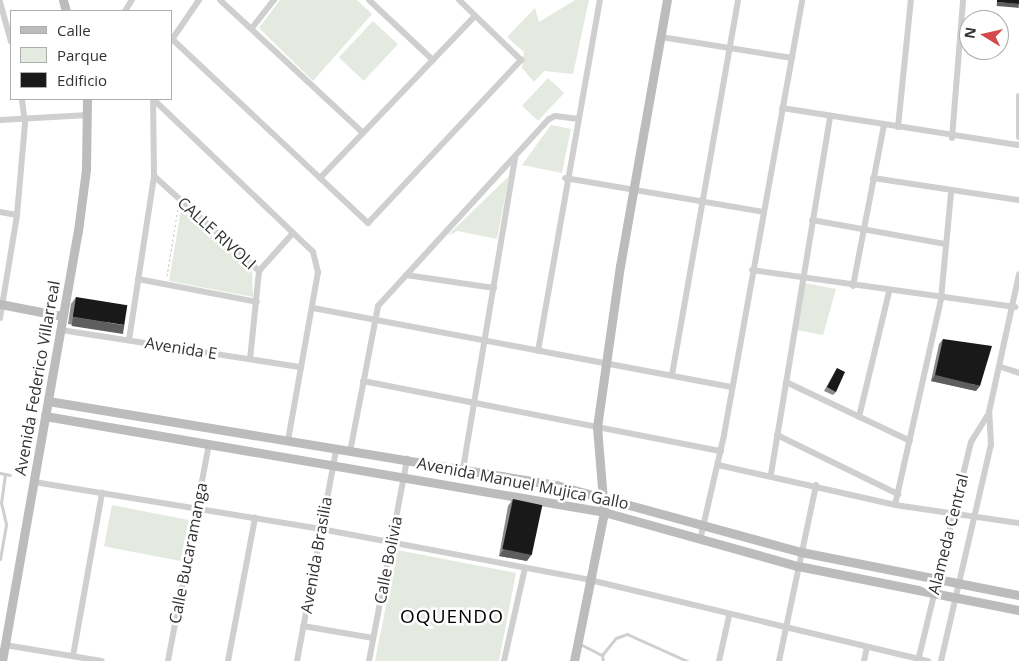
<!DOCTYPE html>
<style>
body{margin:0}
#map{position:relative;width:1019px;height:661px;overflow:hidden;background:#fff;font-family:"Open Sans",sans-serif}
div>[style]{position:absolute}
.green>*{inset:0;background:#e4eadf;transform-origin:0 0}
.path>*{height:1px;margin-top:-0.5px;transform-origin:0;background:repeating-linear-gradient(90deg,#c9c9c9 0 2.5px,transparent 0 5px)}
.lane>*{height:3px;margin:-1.5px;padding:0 1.5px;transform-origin:1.5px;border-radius:1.5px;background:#cfcfcf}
.street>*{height:6px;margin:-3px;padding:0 3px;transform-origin:3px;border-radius:3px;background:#cfcfcf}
.secondary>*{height:9px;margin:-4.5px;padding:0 4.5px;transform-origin:4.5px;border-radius:4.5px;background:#bcbcbc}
.wall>*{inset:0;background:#8c8c8c}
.shaded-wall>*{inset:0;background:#5e5e5e;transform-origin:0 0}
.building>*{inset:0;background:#191919;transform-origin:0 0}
span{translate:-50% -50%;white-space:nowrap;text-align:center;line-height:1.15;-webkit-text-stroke:5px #fff;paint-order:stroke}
.street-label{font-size:16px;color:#323232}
.quarter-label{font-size:19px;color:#000;letter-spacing:1px}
.legend{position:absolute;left:10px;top:10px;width:162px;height:90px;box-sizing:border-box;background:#fff;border:1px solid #adadad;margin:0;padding:6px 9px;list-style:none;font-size:15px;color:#323232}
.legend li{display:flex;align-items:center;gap:10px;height:25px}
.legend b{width:25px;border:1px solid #adadad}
.north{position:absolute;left:959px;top:10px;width:50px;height:50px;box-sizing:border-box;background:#fff;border:1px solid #adadad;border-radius:50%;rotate:279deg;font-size:14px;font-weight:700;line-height:20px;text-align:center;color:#323232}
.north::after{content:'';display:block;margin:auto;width:18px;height:22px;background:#d34a4c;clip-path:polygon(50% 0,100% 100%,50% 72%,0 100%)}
</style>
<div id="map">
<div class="green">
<i style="clip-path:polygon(280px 0,357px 0,372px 14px,313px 81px,259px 28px)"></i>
<i style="clip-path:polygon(575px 0,589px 0,573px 74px,544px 71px,534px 82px,522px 68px,524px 52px,507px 37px,535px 8px,539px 22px)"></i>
<i style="left:373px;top:21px;width:34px;height:50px;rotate:43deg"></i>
<i style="left:548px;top:78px;width:22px;height:38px;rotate:43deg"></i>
<i style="clip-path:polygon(551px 125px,571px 129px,562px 173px,522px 165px)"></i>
<i style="clip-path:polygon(509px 176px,497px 239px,458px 231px,447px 236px)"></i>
<i style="clip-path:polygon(181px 210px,252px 270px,253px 297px,169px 281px)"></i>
<i style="clip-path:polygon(805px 283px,836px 289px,823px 335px,797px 330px)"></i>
<i style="left:112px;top:505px;width:78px;height:42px;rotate:11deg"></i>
<i style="clip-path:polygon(397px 550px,516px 573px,499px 661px,375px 661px)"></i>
</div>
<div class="path">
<i style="left:167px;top:276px;width:69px;rotate:-80.8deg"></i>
</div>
<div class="lane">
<i style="left:0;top:473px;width:10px;rotate:11deg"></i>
<i style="left:0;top:559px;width:36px;rotate:-80deg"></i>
<i style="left:6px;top:524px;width:22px;rotate:-103deg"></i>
<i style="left:1px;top:503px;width:29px;rotate:-82deg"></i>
<i style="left:578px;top:643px;width:27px;rotate:27deg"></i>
<i style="left:602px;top:655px;width:6px;rotate:81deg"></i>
<i style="left:602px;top:655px;width:22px;rotate:-51deg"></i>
<i style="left:616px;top:638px;width:12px;rotate:-20deg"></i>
<i style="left:627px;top:634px;width:66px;rotate:24.2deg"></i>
</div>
<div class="street">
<i style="left:220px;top:0;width:195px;rotate:42.9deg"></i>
<i style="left:369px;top:0;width:88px;rotate:43.2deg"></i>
<i style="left:0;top:2px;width:41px;rotate:74.6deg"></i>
<i style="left:125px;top:11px;width:13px;rotate:-58deg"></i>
<i style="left:252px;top:28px;width:36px;rotate:-52deg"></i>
<i style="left:661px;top:37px;width:133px;rotate:9.1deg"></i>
<i style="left:172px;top:39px;width:269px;rotate:43.2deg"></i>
<i style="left:368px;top:223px;width:224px;rotate:-46.8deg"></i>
<i style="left:521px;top:60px;width:86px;rotate:-135.9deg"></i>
<i style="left:171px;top:41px;width:50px;rotate:-55.7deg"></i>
<i style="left:1019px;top:96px;width:41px;rotate:90deg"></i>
<i style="left:153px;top:99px;width:221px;rotate:43.7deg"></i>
<i style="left:313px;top:252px;width:21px;rotate:76deg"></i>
<i style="left:318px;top:272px;width:172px;rotate:100.1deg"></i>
<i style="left:782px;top:108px;width:240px;rotate:8.9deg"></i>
<i style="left:0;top:120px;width:88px;rotate:-3.3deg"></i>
<i style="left:898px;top:127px;width:128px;rotate:-84.2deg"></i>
<i style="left:952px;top:138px;width:138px;rotate:-85.4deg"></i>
<i style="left:154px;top:176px;width:142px;rotate:42.1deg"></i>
<i style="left:259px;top:271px;width:88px;rotate:95.8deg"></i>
<i style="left:320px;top:178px;width:224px;rotate:-46.3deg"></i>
<i style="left:565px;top:178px;width:201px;rotate:9.7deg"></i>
<i style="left:873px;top:178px;width:148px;rotate:8.6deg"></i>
<i style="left:0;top:212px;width:17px;rotate:10deg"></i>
<i style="left:812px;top:220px;width:136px;rotate:10.2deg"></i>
<i style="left:752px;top:270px;width:266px;rotate:8deg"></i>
<i style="left:259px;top:271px;width:51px;rotate:-48.2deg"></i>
<i style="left:406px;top:275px;width:89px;rotate:8.4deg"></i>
<i style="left:138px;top:279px;width:121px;rotate:10.9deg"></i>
<i style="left:853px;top:286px;width:164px;rotate:-79.1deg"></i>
<i style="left:313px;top:308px;width:427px;rotate:10.7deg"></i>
<i style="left:0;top:318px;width:104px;rotate:-80.6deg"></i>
<i style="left:17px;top:215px;width:91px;rotate:-85deg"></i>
<i style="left:25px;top:124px;width:25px;rotate:-97deg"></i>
<i style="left:61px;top:330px;width:243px;rotate:8.8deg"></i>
<i style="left:129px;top:340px;width:166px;rotate:-81.3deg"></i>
<i style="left:154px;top:176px;width:77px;rotate:-90.7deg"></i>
<i style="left:538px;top:351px;width:356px;rotate:-80deg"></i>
<i style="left:1001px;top:367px;width:19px;rotate:18deg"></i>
<i style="left:672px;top:375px;width:381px;rotate:-80deg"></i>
<i style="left:363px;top:381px;width:365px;rotate:11.1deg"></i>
<i style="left:786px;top:382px;width:137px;rotate:25.4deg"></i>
<i style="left:859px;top:417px;width:129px;rotate:-76.5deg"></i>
<i style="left:777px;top:435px;width:135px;rotate:26deg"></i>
<i style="left:350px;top:452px;width:149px;rotate:-79.1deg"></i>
<i style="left:378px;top:306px;width:253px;rotate:-47.6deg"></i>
<i style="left:549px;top:119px;width:7px;rotate:-27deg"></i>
<i style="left:555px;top:116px;width:24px;rotate:7deg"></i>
<i style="left:718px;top:465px;width:181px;rotate:12.7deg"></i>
<i style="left:895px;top:505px;width:125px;rotate:8.3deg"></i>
<i style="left:463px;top:469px;width:315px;rotate:-80.5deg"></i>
<i style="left:771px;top:474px;width:363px;rotate:-80.6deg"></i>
<i style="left:34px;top:482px;width:291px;rotate:9.3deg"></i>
<i style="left:321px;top:529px;width:274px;rotate:10.7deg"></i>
<i style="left:590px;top:580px;width:348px;rotate:13.5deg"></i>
<i style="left:895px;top:505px;width:211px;rotate:-77.4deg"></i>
<i style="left:941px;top:299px;width:106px;rotate:-84.6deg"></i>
<i style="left:700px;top:540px;width:108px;rotate:-77.1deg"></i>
<i style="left:724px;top:435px;width:442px;rotate:-79.8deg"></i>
<i style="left:303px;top:626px;width:71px;rotate:9.7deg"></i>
<i style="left:5px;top:645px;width:98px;rotate:9.4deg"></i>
<i style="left:73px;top:656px;width:166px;rotate:-79.9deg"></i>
<i style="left:168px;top:661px;width:221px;rotate:-79.3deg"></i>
<i style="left:228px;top:661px;width:146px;rotate:-79.3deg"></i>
<i style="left:297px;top:661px;width:215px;rotate:-79.5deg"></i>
<i style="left:369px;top:661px;width:206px;rotate:-79.3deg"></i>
<i style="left:504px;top:661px;width:95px;rotate:-77.3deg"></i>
<i style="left:719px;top:661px;width:46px;rotate:-77.5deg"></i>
<i style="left:779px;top:661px;width:180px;rotate:-78.1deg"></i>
<i style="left:864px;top:661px;width:14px;rotate:-78deg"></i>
<i style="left:918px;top:661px;width:225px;rotate:-76.4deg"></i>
<i style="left:971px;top:442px;width:34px;rotate:-58deg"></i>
<i style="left:941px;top:661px;width:222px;rotate:-77deg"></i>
<i style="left:991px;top:445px;width:33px;rotate:-93deg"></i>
<i style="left:989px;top:412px;width:141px;rotate:-77.7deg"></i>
</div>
<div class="secondary">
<i style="left:63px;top:0;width:11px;rotate:75deg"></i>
<i style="left:0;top:304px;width:63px;rotate:11deg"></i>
<i style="left:48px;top:401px;width:515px;rotate:9.39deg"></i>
<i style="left:556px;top:485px;width:254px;rotate:15.3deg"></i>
<i style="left:801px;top:552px;width:222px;rotate:11.2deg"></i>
<i style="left:45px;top:416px;width:567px;rotate:9.74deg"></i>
<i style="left:604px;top:512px;width:201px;rotate:15.6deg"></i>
<i style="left:798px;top:566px;width:225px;rotate:11.3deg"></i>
<i style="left:2px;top:661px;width:437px;rotate:-80deg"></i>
<i style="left:78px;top:231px;width:63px;rotate:-82.6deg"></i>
<i style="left:86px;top:169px;width:70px;rotate:-89.2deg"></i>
<i style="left:574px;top:661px;width:152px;rotate:-78.6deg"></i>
<i style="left:604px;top:512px;width:85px;rotate:-94.7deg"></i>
<i style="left:597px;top:427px;width:163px;rotate:-81.9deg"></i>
<i style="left:620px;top:266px;width:270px;rotate:-80deg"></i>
</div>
<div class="wall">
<i style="clip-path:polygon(76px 297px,119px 332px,68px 324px,71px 304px)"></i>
<i style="clip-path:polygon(943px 339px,976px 391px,931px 381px,939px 344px)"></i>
<i style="clip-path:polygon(837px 368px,836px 392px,833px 395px,824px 391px)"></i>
<i style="clip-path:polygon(513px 499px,527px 561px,499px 556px,508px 506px)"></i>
</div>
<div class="shaded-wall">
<i style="left:997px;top:2px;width:22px;height:4px;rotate:5deg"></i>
<i style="left:73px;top:317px;width:52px;height:9px;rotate:9deg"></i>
<i style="clip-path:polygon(935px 375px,980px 386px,976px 391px,931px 381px)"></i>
<i style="clip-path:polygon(504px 549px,532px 554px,527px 561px,499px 556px)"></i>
</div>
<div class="building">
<i style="clip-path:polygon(997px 0,1019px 0,1019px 4px,997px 2px)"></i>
<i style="left:76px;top:297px;width:52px;height:20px;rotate:9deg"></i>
<i style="clip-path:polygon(943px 339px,992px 346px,980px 386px,935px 375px)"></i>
<i style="clip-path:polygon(837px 368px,845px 372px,836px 392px,827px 387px)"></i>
<i style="left:513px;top:499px;width:30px;height:51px;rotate:12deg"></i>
</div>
<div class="street-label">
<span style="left:217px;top:233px;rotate:42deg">CALLE RIVOLI</span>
<span style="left:181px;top:348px;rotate:9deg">Avenida E</span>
<span style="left:37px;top:378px;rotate:-80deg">Avenida Federico Villarreal</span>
<span style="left:523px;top:483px;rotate:11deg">Avenida Manuel Mujica Gallo</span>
<span style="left:948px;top:534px;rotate:-76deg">Alameda Central</span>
<span style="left:188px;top:553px;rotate:-79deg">Calle Bucaramanga</span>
<span style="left:316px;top:555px;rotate:-80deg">Avenida Brasilia</span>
<span style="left:388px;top:560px;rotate:-79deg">Calle Bolivia</span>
</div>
<div class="quarter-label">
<span style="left:452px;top:617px">OQUENDO</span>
</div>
<ul class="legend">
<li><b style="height:6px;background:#bcbcbc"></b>Calle</li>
<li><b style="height:14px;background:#e4eadf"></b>Parque</li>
<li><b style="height:14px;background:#191919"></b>Edificio</li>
</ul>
<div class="north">N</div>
</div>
